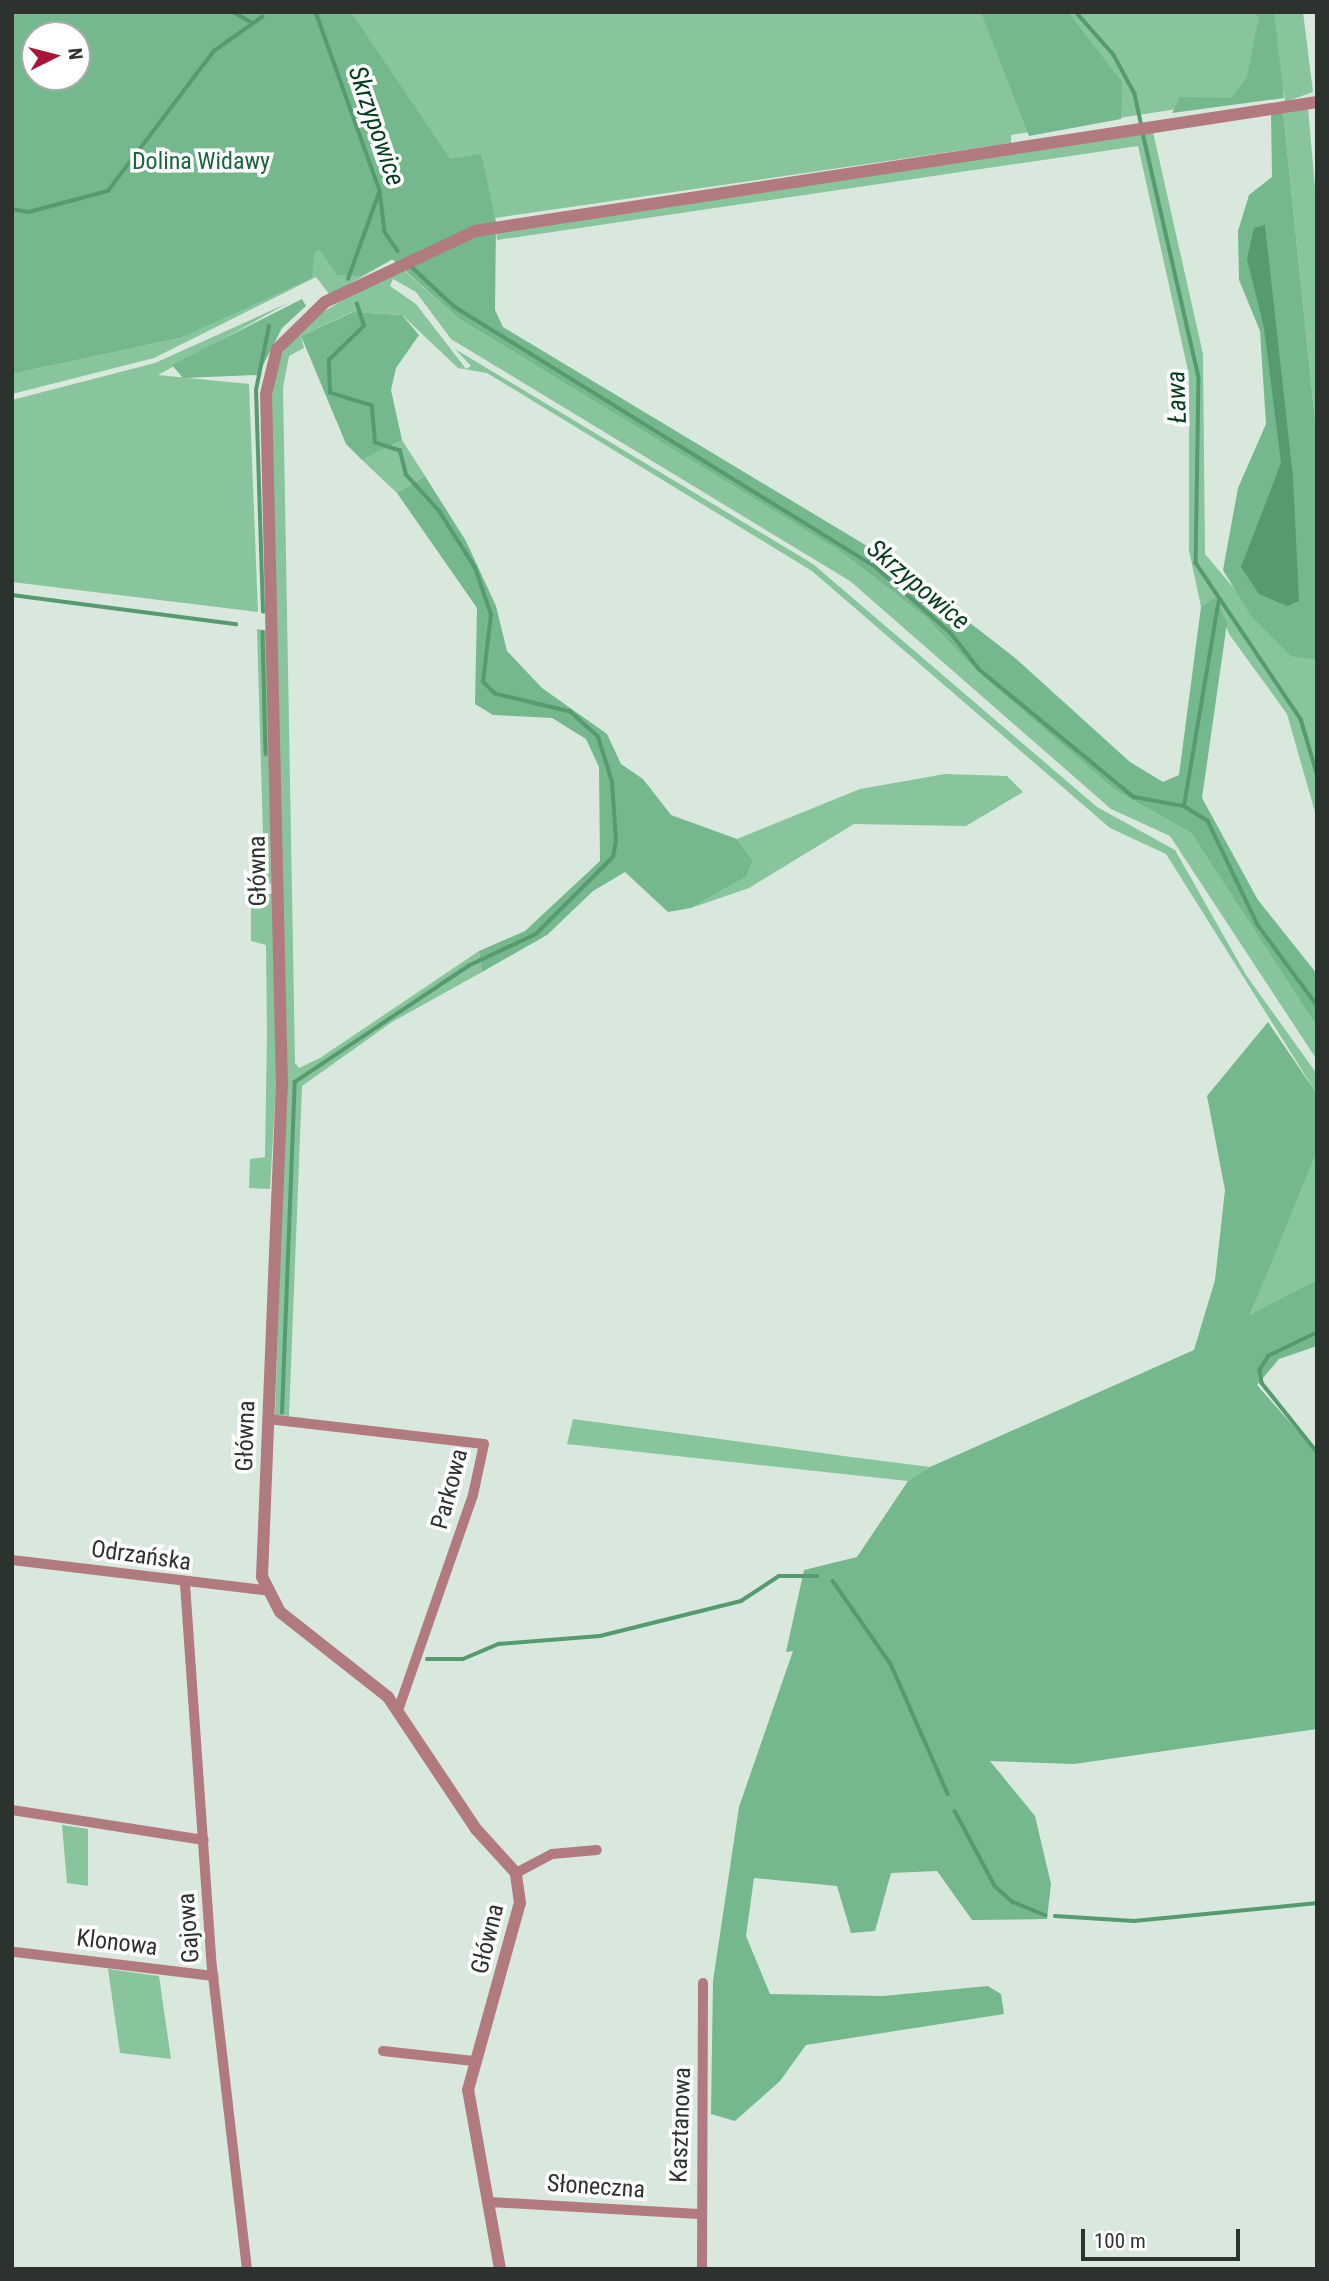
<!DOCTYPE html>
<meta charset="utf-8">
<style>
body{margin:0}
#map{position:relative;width:1329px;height:2281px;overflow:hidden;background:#d8e8dd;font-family:"Roboto Condensed",sans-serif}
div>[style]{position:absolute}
.green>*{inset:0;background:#88c49c}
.forest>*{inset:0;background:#75b88d}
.water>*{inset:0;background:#579a70}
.stream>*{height:3.5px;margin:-1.75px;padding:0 1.75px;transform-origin:1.75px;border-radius:1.75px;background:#579a70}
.minor>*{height:10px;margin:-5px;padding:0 5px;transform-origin:5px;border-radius:5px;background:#b17a7e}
.tertiary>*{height:12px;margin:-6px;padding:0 6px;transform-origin:6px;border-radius:6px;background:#b17a7e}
span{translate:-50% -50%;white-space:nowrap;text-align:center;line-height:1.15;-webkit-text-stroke:7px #fff;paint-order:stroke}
.park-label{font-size:24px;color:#1a653d}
.street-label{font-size:24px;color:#2c322e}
.water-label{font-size:26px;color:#063d21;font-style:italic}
.frame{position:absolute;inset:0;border:14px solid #2c322e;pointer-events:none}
.north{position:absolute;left:21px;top:21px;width:70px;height:70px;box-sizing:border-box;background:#fff;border:2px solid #abadab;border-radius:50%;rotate:84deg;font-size:19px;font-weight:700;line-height:28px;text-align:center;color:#2c322e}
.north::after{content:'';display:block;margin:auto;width:24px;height:32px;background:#aa143b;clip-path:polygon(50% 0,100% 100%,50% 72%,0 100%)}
.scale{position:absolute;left:1081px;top:2229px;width:159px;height:32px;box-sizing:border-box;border:4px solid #2c322e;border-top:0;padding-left:9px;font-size:21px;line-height:24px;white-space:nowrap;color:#2c322e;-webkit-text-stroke:5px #fff;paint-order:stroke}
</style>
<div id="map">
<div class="green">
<i style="clip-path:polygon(evenodd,12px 12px,1303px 12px,1313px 92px,1285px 102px,1284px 92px,1011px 135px,1011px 143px,495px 218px,444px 230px,330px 295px,316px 277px,154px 358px,12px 394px,12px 374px,180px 338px,206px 325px,12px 371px,12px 12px,35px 35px,77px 35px,77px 77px,35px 77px,35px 35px)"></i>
<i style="clip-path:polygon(1308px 108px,1317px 210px,1317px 439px,1283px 111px)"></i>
<i style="clip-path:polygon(1153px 132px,1203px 354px,1205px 554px,1292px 657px,1317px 660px,1317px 819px,1287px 714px,1229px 634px,1215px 599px,1201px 607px,1189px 550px,1189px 375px,1138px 146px,497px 240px,496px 231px)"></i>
<i style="clip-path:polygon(399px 266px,458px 318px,841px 552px,924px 616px,981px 675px,1115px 790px,1191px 833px,1317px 1027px,1317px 1060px,1170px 836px,1111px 809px,850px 581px,451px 339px,416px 292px,393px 279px,390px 286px,416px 304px,466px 369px,471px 366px,455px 349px,813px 564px,1097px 807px,1175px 850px,1246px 975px,1317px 1074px,1317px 1094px,1166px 854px,1110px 828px,812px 571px,487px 373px,458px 368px,402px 315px,352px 312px,301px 336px,304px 348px,289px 356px,283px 388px,295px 1063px,299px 1068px,320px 1058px,479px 951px,482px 972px,392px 1022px,302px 1086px,289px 1416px,275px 1415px,287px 1064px,270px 396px,278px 360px,300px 326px)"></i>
<i style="clip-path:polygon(288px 303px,158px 375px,249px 384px,258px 612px,12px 582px,12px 400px,155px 363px)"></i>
<i style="clip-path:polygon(402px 440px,425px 476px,397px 493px,362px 460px)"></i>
<i style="clip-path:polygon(257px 629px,269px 631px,271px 885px,265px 875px,250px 875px,250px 836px,263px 834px)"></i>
<i style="clip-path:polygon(945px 774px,1007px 776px,1023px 792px,966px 826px,854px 824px,749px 888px,691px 908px,746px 877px,753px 861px,737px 839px,860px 789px)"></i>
<i style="clip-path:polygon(274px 894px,279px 1031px,270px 1189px,249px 1188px,250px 1159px,265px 1157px,267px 1033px,266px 945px,251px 941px,251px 895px)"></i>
<i style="clip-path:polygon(1317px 1150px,1317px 1280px,1250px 1316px,1301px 1177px)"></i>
<i style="clip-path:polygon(573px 1419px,851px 1457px,930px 1467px,908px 1481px,567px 1444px)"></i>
<i style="clip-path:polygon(62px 1825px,88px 1829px,88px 1886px,67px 1883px)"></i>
<i style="clip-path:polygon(108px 1969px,159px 1976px,171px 2059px,120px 2053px)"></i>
</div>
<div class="forest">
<i style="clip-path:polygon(evenodd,12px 12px,351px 12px,450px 159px,481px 154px,496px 222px,495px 310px,503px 327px,882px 555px,1014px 657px,1130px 762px,1163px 782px,1179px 775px,1201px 607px,1215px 598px,1227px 623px,1202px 798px,1258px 900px,1317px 974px,1317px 1027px,1191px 833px,1115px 790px,981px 675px,924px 616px,841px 552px,458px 318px,392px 259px,360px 276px,337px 275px,320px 250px,314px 252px,312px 278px,180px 338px,12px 374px,12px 12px,35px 35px,77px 35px,77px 77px,35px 77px,35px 35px)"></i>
<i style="clip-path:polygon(981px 12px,1068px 12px,1122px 82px,1121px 119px,1029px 136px)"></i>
<i style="clip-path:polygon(1251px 12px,1274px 12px,1284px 98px,1172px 113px,1180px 97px,1231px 98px,1247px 77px,1259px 16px)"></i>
<i style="clip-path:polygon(1283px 111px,1317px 439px,1317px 660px,1292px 657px,1251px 616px,1223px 570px,1238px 488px,1266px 424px,1260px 331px,1239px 280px,1238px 231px,1249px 195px,1272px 177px,1271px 114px)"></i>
<i style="clip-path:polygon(302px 299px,306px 306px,282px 328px,258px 375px,183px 378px,172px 365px)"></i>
<i style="clip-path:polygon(353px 312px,402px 315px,419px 335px,396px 368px,391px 390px,402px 440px,362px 460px,346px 444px,301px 336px)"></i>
<i style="clip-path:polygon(425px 476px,466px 541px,496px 606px,507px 651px,542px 688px,607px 734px,621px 764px,643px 779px,671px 815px,737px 839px,753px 861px,746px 877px,691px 908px,668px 912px,625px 872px,593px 891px,547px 935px,482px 972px,479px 951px,525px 931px,600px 861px,599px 767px,586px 739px,552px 718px,493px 715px,475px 704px,477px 608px,397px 493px)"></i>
<i style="clip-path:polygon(1268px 1022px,1317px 1094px,1317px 1150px,1250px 1315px,1317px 1280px,1317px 1346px,1279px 1359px,1257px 1385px,1317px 1453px,1317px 1729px,1074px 1764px,990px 1761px,1035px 1816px,1051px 1884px,1047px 1919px,972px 1920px,937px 1871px,891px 1873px,875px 1931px,851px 1933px,837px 1886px,754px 1878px,746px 1936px,770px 1994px,883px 1996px,988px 1986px,1001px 1994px,1004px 2014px,806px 2045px,780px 2081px,735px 2121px,711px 2114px,713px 1981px,739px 1807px,793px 1651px,786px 1652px,804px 1570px,857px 1557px,908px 1481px,930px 1467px,1194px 1350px,1215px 1280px,1225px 1190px,1207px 1096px)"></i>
</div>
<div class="water">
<i style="clip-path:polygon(1265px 225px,1293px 477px,1299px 601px,1287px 606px,1259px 594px,1241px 567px,1281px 463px,1264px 328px,1247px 259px,1254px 228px)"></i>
</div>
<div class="stream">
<i style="left:233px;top:12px;width:23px;rotate:29deg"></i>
<i style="left:316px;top:12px;width:190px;rotate:70.3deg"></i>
<i style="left:380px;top:191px;width:41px;rotate:83deg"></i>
<i style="left:385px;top:232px;width:23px;rotate:56deg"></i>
<i style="left:1076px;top:12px;width:57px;rotate:48.5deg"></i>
<i style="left:1114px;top:55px;width:44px;rotate:61.7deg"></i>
<i style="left:1135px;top:94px;width:33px;rotate:78deg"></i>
<i style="left:1143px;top:133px;width:250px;rotate:77.1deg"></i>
<i style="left:1199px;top:377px;width:186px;rotate:90.9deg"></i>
<i style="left:1196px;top:563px;width:188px;rotate:56.1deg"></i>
<i style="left:1301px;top:719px;width:56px;rotate:73.5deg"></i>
<i style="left:12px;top:209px;width:17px;rotate:10deg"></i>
<i style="left:29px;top:212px;width:82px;rotate:-14.9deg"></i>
<i style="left:108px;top:191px;width:176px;rotate:-52.9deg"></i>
<i style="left:214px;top:51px;width:59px;rotate:-35.3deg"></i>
<i style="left:412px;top:267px;width:59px;rotate:42.9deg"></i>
<i style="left:455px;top:307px;width:496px;rotate:31.7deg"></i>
<i style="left:877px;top:568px;width:98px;rotate:41.3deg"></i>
<i style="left:951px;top:633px;width:46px;rotate:52.1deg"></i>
<i style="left:979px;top:669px;width:201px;rotate:39.6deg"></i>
<i style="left:1134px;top:797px;width:51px;rotate:10.2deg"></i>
<i style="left:1184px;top:806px;width:28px;rotate:32deg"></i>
<i style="left:1208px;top:821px;width:115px;rotate:64.3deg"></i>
<i style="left:1258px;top:925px;width:99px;rotate:53.6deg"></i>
<i style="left:348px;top:279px;width:91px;rotate:-70.2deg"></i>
<i style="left:12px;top:595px;width:226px;rotate:7.4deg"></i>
<i style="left:263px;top:612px;width:222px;rotate:-91.8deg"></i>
<i style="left:256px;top:390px;width:65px;rotate:-78.5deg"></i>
<i style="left:263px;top:632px;width:122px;rotate:88.6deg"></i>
<i style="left:1184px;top:806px;width:209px;rotate:-80.4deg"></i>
<i style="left:1317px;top:1333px;width:53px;rotate:154.4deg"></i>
<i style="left:1269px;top:1356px;width:17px;rotate:123deg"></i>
<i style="left:1260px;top:1370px;width:13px;rotate:81deg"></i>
<i style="left:1262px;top:1383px;width:88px;rotate:51.4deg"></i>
<i style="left:282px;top:1413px;width:331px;rotate:-87.8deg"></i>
<i style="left:295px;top:1082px;width:208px;rotate:-33.8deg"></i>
<i style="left:468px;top:966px;width:75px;rotate:-25.2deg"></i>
<i style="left:536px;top:934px;width:109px;rotate:-45deg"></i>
<i style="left:613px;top:857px;width:16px;rotate:-79deg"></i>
<i style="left:616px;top:841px;width:59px;rotate:-93.9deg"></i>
<i style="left:612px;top:782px;width:47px;rotate:-107.3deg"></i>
<i style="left:598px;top:737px;width:38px;rotate:-138deg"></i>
<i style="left:570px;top:712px;width:77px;rotate:-166.5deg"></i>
<i style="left:495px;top:694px;width:17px;rotate:-135deg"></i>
<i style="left:483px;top:682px;width:67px;rotate:-83.2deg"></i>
<i style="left:491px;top:615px;width:50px;rotate:-108.8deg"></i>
<i style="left:475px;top:568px;width:67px;rotate:-122.3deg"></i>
<i style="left:439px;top:511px;width:49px;rotate:-132.5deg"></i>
<i style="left:406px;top:475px;width:25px;rotate:-104deg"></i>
<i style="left:400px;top:451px;width:26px;rotate:-162deg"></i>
<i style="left:375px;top:443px;width:37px;rotate:-95deg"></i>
<i style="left:372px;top:406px;width:44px;rotate:-162.8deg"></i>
<i style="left:330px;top:393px;width:33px;rotate:-92deg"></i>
<i style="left:329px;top:360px;width:49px;rotate:-44.2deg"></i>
<i style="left:364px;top:326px;width:23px;rotate:-108deg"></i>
<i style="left:833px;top:1581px;width:101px;rotate:55.1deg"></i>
<i style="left:891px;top:1664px;width:142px;rotate:66.3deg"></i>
<i style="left:427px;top:1659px;width:36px"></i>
<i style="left:463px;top:1659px;width:39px;rotate:-23deg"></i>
<i style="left:499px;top:1644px;width:101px;rotate:-4.5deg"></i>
<i style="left:600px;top:1636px;width:145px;rotate:-13.9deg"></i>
<i style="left:741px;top:1601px;width:45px;rotate:-33.3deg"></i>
<i style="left:779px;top:1576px;width:38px"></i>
<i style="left:955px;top:1811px;width:85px;rotate:61.9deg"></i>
<i style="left:995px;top:1886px;width:24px;rotate:42deg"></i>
<i style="left:1013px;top:1902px;width:35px;rotate:22deg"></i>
<i style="left:1055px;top:1916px;width:79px;rotate:3.6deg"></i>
<i style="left:1134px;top:1921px;width:184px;rotate:-5.6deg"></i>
</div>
<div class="minor">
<i style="left:268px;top:1419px;width:217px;rotate:6.6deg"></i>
<i style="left:484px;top:1444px;width:52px;rotate:102.2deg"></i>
<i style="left:473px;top:1495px;width:228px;rotate:109.2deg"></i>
<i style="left:12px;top:1560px;width:255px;rotate:6.8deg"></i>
<i style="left:185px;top:1584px;width:384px;rotate:86deg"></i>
<i style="left:212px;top:1967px;width:304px;rotate:83.4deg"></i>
<i style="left:12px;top:1810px;width:194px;rotate:8.9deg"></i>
<i style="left:516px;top:1873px;width:41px;rotate:-27.8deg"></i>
<i style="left:552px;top:1854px;width:45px;rotate:-5.1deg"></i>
<i style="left:15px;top:1952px;width:200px;rotate:6.9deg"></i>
<i style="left:383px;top:2051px;width:91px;rotate:6.3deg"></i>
<i style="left:490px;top:2202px;width:209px;rotate:3.3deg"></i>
<i style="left:702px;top:2269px;width:286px;rotate:-89.8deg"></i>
</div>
<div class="tertiary">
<i style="left:500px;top:2269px;width:182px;rotate:-100.1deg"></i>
<i style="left:468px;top:2090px;width:194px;rotate:-74.5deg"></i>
<i style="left:520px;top:1903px;width:30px;rotate:-98deg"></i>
<i style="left:516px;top:1873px;width:59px;rotate:-132.3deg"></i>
<i style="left:476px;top:1829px;width:159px;rotate:-123.7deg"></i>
<i style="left:388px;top:1697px;width:137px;rotate:-141.8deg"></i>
<i style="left:280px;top:1612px;width:39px;rotate:-117deg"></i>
<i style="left:262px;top:1577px;width:490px;rotate:-87.7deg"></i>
<i style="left:282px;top:1087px;width:693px;rotate:-91.32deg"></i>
<i style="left:266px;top:394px;width:46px;rotate:-76.3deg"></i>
<i style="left:277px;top:349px;width:67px;rotate:-44.4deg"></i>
<i style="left:325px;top:302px;width:166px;rotate:-25.3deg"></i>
<i style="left:475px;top:231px;width:852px;rotate:-8.71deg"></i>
</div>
<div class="park-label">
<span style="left:201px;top:162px">Dolina Widawy</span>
</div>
<div class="street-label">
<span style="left:258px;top:871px;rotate:-91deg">Główna</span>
<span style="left:246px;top:1436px;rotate:-88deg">Główna</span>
<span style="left:450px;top:1489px;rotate:-75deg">Parkowa</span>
<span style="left:141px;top:1556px;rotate:8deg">Odrzańska</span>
<span style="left:189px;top:1928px;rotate:-94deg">Gajowa</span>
<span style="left:488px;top:1939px;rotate:-76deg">Główna</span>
<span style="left:117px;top:1943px;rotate:7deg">Klonowa</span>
<span style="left:681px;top:2125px;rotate:-88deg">Kasztanowa</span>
<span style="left:596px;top:2187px;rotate:4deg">Słoneczna</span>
</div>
<div class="water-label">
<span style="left:376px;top:126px;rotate:71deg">Skrzypowice</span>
<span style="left:1177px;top:397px;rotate:-92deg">Ława</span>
<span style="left:918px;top:585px;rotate:40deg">Skrzypowice</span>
</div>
<div class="frame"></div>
<div class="north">N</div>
<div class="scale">100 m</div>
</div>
